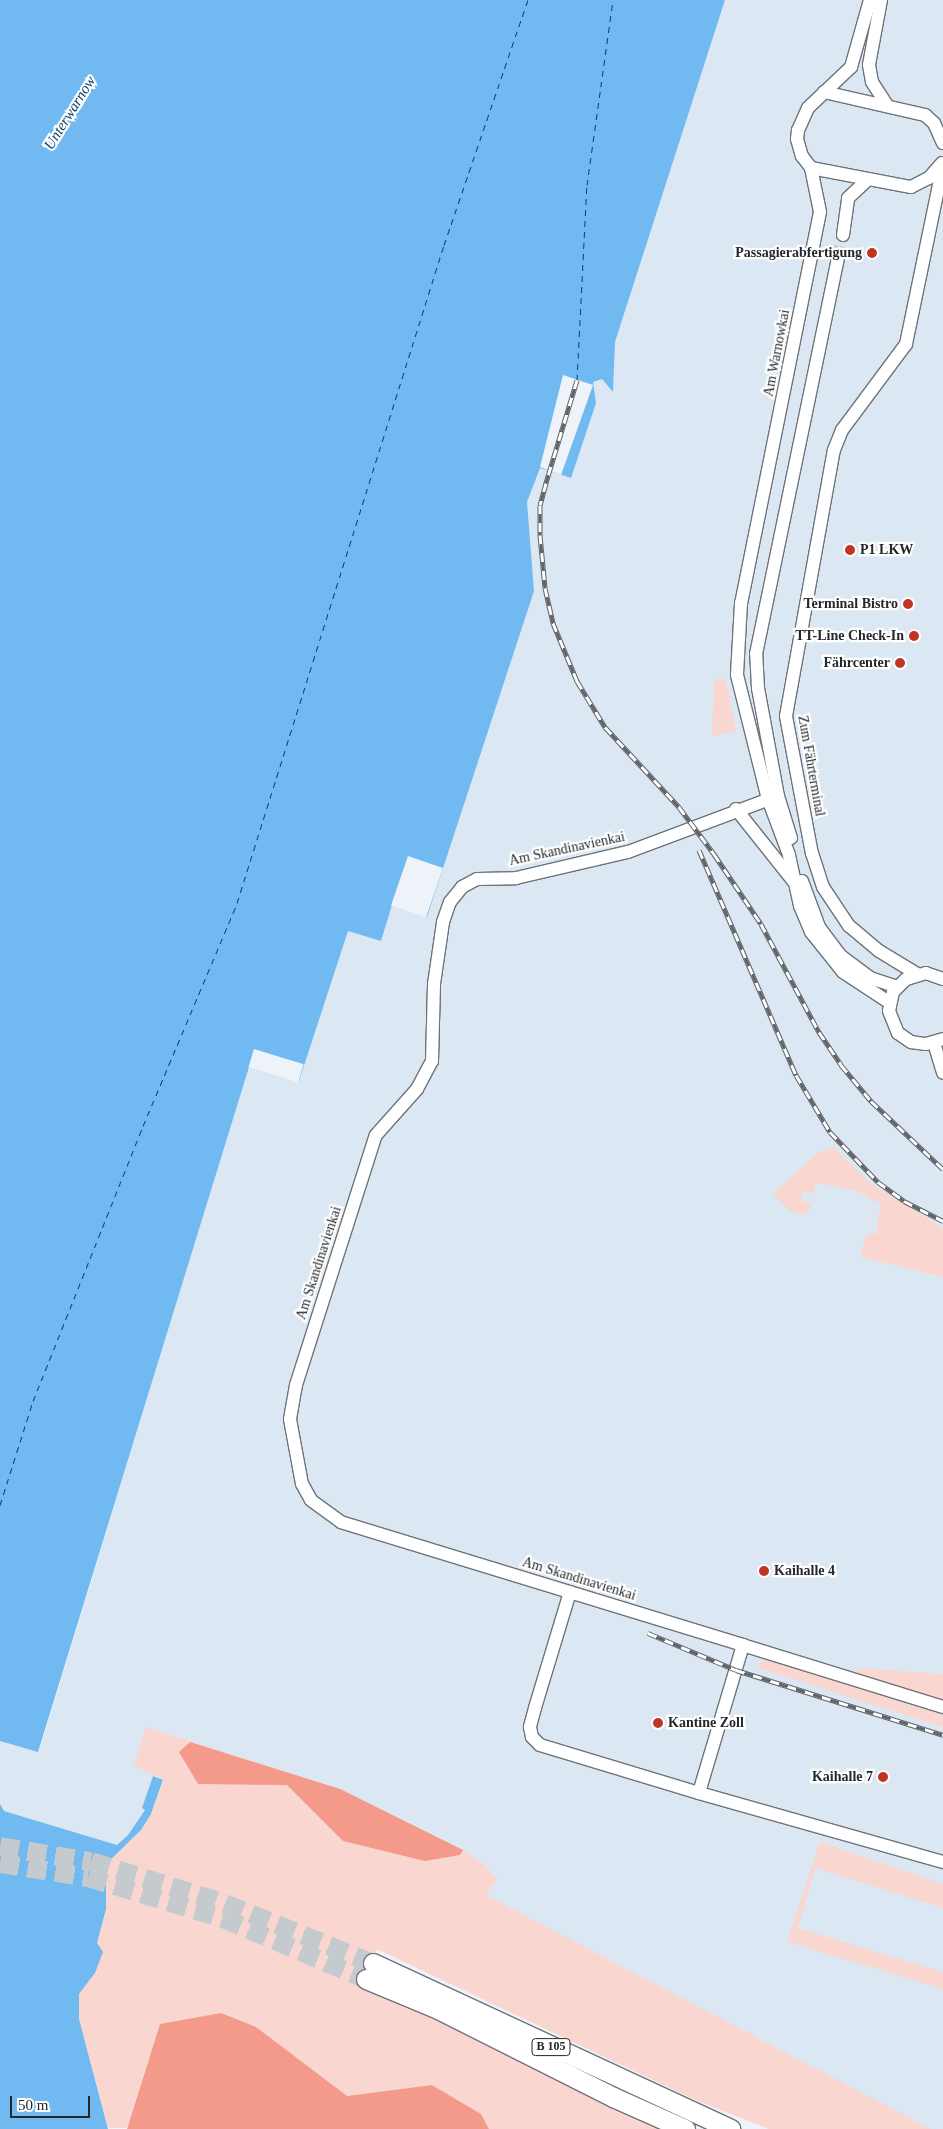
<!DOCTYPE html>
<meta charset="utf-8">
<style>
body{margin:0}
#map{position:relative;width:943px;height:2129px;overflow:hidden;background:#edf3f9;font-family:Georgia,serif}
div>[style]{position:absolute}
.built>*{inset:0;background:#dbe8f3}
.green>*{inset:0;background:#fad6d0}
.forest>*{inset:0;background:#f39a8a}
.water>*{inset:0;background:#70b9f1}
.pier>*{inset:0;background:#edf3f9;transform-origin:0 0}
.ferry>*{height:1px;margin-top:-0.5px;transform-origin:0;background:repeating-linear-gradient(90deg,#084267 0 6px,transparent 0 11px)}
.minor-tunnel>*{height:12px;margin-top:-6px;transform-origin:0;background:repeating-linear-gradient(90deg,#c5cacf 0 12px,transparent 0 18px)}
.highway-tunnel>*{height:19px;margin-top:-9.5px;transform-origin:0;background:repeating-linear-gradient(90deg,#c5cacf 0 19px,transparent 0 28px)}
.roads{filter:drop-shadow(1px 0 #6e7378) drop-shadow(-1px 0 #6e7378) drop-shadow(0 1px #6e7378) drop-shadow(0 -1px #6e7378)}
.minor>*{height:12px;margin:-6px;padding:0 6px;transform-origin:6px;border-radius:6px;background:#fff}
.highway>*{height:19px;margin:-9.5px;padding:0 9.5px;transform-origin:9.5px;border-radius:9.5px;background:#fff}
.rail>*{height:5px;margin-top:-2.5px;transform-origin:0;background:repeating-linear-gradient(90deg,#fff 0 9px,#616467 0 18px);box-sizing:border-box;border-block:1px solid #616467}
.dots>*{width:14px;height:14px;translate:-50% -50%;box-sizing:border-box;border:2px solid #fff;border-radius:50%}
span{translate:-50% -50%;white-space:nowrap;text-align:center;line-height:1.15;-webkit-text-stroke:4.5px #fff;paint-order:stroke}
.shield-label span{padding:1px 4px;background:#fff;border:1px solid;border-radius:4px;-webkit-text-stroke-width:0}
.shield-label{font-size:12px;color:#252729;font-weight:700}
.poi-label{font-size:14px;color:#252729;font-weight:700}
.right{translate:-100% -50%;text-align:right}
.left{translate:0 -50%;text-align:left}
.street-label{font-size:14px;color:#252729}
.water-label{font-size:15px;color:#084267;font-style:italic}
.scale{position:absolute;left:10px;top:2096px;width:80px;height:22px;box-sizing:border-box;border:2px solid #252729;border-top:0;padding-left:6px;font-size:15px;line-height:18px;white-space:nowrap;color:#252729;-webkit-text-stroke:4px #fff;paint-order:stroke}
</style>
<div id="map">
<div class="built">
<i style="clip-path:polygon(725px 0,943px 0,943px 2129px,926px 2129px,486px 1895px,496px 1877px,482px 1864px,175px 1738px,163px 1780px,153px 1776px,145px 1810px,128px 1835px,117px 1845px,4px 1811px,0 1804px,0 1741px,39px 1752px,254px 1049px,304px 1064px,348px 931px,391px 905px,534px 592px,527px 502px,540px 467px,571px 478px,593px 382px,602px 379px,613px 391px,615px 342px)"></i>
</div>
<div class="green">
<i style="clip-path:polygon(714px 679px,726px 679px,736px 731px,712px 736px)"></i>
<i style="clip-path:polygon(833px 1147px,870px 1183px,943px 1228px,943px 1277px,860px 1257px,866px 1234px,876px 1234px,881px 1204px,857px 1191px,816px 1183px,814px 1193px,803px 1192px,801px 1200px,812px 1205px,804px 1215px,790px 1211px,773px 1194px,816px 1154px)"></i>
<i style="clip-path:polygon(770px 1660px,943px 1715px,943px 1727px,758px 1668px,761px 1661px)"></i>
<i style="clip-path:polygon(858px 1668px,943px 1674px,943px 1707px,856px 1679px)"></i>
<i style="clip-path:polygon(146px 1727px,340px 1789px,463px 1850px,484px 1864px,497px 1879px,486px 1895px,931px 2129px,769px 2129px,695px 2100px,377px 1949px,363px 1989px,411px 2010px,425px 2011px,661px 2129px,489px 2129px,481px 2114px,432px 2085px,347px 2096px,324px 2081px,160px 2024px,127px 2128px,108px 2128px,79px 2019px,79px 1994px,95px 1973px,97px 1943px,106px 1909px,106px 1864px,141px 1830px,151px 1814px,164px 1780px,134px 1766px)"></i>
<i style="clip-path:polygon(820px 1842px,943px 1884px,943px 1908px,815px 1868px,798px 1928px,943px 1972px,943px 1989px,787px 1942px)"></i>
</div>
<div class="forest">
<i style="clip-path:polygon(190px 1742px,340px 1789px,463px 1850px,460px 1855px,425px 1861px,343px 1841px,287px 1785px,198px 1784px,179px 1752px)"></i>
<i style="clip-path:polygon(221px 2013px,256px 2027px,347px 2096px,432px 2085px,481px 2114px,489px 2129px,127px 2129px,160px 2024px)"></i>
</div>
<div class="water">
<i style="clip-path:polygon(0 0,725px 0,615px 342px,613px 392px,602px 379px,593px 382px,596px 403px,571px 478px,540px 468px,527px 502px,534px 591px,427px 917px,392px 905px,381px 941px,348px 931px,299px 1081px,249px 1067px,38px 1752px,0 1741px)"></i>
<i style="clip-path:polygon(153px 1776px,163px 1780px,151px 1814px,141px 1830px,106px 1864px,106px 1909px,97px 1943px,103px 1952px,95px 1973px,79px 1994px,79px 2019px,108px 2129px,0 2129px,0 1804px,4px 1811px,117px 1845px,128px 1835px,145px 1810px,142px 1808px)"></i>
</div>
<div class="pier">
<i style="clip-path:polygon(563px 375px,593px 385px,561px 475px,540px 467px)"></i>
<i style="left:408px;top:856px;width:37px;height:52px;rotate:19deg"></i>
<i style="left:254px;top:1049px;width:52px;height:19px;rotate:17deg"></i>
</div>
<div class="ferry">
<i style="left:577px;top:380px;width:195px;rotate:-87.1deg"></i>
<i style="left:587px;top:185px;width:187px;rotate:-82deg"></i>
<i style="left:0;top:1505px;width:109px;rotate:-72.4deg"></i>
<i style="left:33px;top:1401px;width:296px;rotate:-68.2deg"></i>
<i style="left:143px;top:1126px;width:242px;rotate:-67.1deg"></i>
<i style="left:237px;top:903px;width:690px;rotate:-72.54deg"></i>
<i style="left:444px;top:245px;width:259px;rotate:-71.1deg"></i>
</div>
<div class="minor-tunnel">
<i style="left:838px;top:258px;width:24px;rotate:-78deg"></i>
</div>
<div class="highway-tunnel">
<i style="left:0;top:1846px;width:92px;rotate:9.4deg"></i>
<i style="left:91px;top:1861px;width:140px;rotate:17.4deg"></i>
<i style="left:225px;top:1903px;width:160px;rotate:22.1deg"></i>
<i style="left:0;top:1863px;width:89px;rotate:9deg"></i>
<i style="left:88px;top:1877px;width:141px;rotate:16.9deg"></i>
<i style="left:223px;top:1918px;width:155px;rotate:23.1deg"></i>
</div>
<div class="roads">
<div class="minor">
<i style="left:870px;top:0;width:70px;rotate:105.8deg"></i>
<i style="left:851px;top:67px;width:59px;rotate:136.4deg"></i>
<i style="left:808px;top:108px;width:24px;rotate:114deg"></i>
<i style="left:798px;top:130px;width:9px;rotate:96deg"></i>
<i style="left:797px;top:139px;width:18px;rotate:74deg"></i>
<i style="left:802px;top:156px;width:15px;rotate:53deg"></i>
<i style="left:811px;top:168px;width:45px;rotate:78.4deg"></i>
<i style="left:820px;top:212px;width:399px;rotate:101.4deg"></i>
<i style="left:741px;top:603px;width:72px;rotate:93.2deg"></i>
<i style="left:737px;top:675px;width:128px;rotate:76deg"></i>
<i style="left:768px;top:799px;width:60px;rotate:69.4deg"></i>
<i style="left:789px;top:855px;width:52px;rotate:77.8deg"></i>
<i style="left:800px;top:906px;width:28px;rotate:67deg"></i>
<i style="left:811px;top:932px;width:51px;rotate:51.3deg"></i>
<i style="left:843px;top:972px;width:56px;rotate:33.4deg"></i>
<i style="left:881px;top:0;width:66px;rotate:100.5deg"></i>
<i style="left:869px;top:65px;width:17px;rotate:80deg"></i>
<i style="left:872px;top:82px;width:27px;rotate:57deg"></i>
<i style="left:824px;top:92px;width:104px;rotate:12.8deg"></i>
<i style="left:925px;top:115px;width:12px;rotate:42deg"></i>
<i style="left:934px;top:123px;width:22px;rotate:66deg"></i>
<i style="left:811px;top:168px;width:102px;rotate:10.8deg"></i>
<i style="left:911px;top:187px;width:20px;rotate:-27deg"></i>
<i style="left:929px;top:178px;width:20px;rotate:-49deg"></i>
<i style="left:843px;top:235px;width:37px;rotate:-82deg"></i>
<i style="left:848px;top:198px;width:26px;rotate:-43deg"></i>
<i style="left:736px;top:809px;width:93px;rotate:51.5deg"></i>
<i style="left:791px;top:838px;width:44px;rotate:-107.2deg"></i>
<i style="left:778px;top:796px;width:110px;rotate:-100.5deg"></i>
<i style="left:758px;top:688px;width:34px;rotate:-93deg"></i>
<i style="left:756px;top:654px;width:404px;rotate:-78.3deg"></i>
<i style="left:802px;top:881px;width:49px;rotate:69.7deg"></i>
<i style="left:819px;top:927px;width:36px;rotate:53deg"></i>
<i style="left:841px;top:956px;width:36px;rotate:37deg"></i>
<i style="left:870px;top:978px;width:28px;rotate:18deg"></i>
<i style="left:917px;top:974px;width:44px;rotate:-148.8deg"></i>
<i style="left:879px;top:951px;width:39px;rotate:-140deg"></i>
<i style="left:849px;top:926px;width:47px;rotate:-123.7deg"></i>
<i style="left:823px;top:887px;width:35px;rotate:-108deg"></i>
<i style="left:812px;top:854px;width:140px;rotate:-100.7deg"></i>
<i style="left:786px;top:716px;width:270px;rotate:-79.8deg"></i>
<i style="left:834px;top:450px;width:22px;rotate:-68deg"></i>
<i style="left:842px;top:430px;width:107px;rotate:-53.3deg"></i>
<i style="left:906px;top:344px;width:182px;rotate:-78.3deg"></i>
<i style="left:943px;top:979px;width:18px;rotate:-161deg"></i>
<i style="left:926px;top:973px;width:21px;rotate:163deg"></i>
<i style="left:906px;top:979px;width:18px;rotate:135deg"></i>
<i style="left:893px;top:992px;width:19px;rotate:102deg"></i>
<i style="left:889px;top:1011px;width:24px;rotate:68deg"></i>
<i style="left:898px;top:1033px;width:16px;rotate:35deg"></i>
<i style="left:911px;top:1042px;width:15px;rotate:8deg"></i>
<i style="left:926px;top:1044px;width:18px;rotate:-16deg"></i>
<i style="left:934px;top:1043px;width:31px;rotate:73deg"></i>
<i style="left:570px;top:1592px;width:121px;rotate:106.8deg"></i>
<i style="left:535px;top:1708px;width:20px;rotate:105deg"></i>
<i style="left:530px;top:1727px;width:10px;rotate:79deg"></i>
<i style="left:532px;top:1737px;width:11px;rotate:45deg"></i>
<i style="left:540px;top:1745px;width:166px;rotate:16.8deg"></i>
<i style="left:743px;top:1645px;width:420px;rotate:-163deg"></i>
<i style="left:341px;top:1522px;width:37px;rotate:-144deg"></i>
<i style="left:311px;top:1500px;width:18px;rotate:-119deg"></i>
<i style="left:302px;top:1484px;width:66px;rotate:-100.5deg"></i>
<i style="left:290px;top:1419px;width:35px;rotate:-80deg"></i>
<i style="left:296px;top:1385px;width:262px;rotate:-72.3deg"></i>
<i style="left:376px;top:1135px;width:62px;rotate:-48.3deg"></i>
<i style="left:417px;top:1089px;width:32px;rotate:-62deg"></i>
<i style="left:432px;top:1061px;width:77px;rotate:-88.5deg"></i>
<i style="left:434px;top:984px;width:63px;rotate:-81.7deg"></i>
<i style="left:443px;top:922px;width:21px;rotate:-71deg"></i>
<i style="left:450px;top:902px;width:19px;rotate:-51deg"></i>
<i style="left:462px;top:887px;width:17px;rotate:-28deg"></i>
<i style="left:477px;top:879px;width:39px;rotate:-1deg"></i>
<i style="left:516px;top:878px;width:115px;rotate:-13.1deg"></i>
<i style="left:628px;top:852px;width:160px;rotate:-20.5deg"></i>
<i style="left:943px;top:1707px;width:209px;rotate:-162.8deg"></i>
<i style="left:743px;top:1645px;width:154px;rotate:106.6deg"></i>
<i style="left:699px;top:1793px;width:254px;rotate:15.8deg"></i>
</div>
<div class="highway">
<i style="left:373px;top:1963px;width:394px;rotate:24.9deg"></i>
<i style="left:366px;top:1979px;width:78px;rotate:22.6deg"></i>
<i style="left:438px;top:2009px;width:196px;rotate:26.7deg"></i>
<i style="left:613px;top:2097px;width:79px;rotate:24deg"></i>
</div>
</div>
<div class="rail">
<i style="left:577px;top:380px;width:108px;rotate:106.8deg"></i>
<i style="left:546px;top:483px;width:23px;rotate:105deg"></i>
<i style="left:540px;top:505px;width:30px;rotate:90deg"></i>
<i style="left:540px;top:535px;width:53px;rotate:84.6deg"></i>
<i style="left:545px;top:588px;width:36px;rotate:77deg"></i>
<i style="left:553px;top:623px;width:63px;rotate:67.5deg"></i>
<i style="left:577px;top:681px;width:54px;rotate:58.7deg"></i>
<i style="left:605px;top:727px;width:109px;rotate:47.2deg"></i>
<i style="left:679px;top:807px;width:59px;rotate:53.3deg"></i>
<i style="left:714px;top:854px;width:84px;rotate:56.1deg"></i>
<i style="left:761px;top:924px;width:123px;rotate:61.8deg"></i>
<i style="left:819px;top:1032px;width:40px;rotate:56deg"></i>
<i style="left:841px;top:1065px;width:47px;rotate:50.2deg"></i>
<i style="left:871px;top:1101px;width:99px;rotate:43.4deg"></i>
<i style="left:699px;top:850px;width:245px;rotate:66.7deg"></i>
<i style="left:796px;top:1075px;width:66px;rotate:59.2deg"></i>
<i style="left:830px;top:1132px;width:69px;rotate:46.2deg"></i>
<i style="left:878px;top:1182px;width:32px;rotate:36deg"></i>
<i style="left:904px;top:1201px;width:44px;rotate:27.1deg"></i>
<i style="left:648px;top:1633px;width:95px;rotate:22.8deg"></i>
<i style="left:736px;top:1670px;width:217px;rotate:17.4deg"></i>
</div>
<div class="dots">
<i style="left:872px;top:253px;background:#c03423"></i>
<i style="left:850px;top:550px;background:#c03423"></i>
<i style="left:908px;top:604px;background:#c03423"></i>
<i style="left:914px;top:636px;background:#c03423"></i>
<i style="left:900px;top:663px;background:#c03423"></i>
<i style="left:764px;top:1571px;background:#c03423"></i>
<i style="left:658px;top:1723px;background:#c03423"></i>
<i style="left:883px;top:1777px;background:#c03423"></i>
</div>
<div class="shield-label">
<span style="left:551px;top:2047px">B 105</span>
</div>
<div class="poi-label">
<span class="right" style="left:862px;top:253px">Passagierabfertigung</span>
<span class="left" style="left:860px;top:550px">P1 LKW</span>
<span class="right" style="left:898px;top:604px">Terminal Bistro</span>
<span class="right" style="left:904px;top:636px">TT-Line Check-In</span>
<span class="right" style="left:890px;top:663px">Fährcenter</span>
<span class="left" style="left:774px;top:1571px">Kaihalle 4</span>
<span class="left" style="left:668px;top:1723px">Kantine Zoll</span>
<span class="right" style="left:873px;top:1777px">Kaihalle 7</span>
</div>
<div class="street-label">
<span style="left:777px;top:353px;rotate:-79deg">Am Warnowkai</span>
<span style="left:811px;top:766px;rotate:80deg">Zum Fährterminal</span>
<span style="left:567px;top:849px;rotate:-12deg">Am Skandinavienkai</span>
<span style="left:319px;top:1263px;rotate:-72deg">Am Skandinavienkai</span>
<span style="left:579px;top:1579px;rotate:17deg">Am Skandinavienkai</span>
</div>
<div class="water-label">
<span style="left:70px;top:113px;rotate:-58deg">Unterwarnow</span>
</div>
<div class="scale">50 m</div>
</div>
